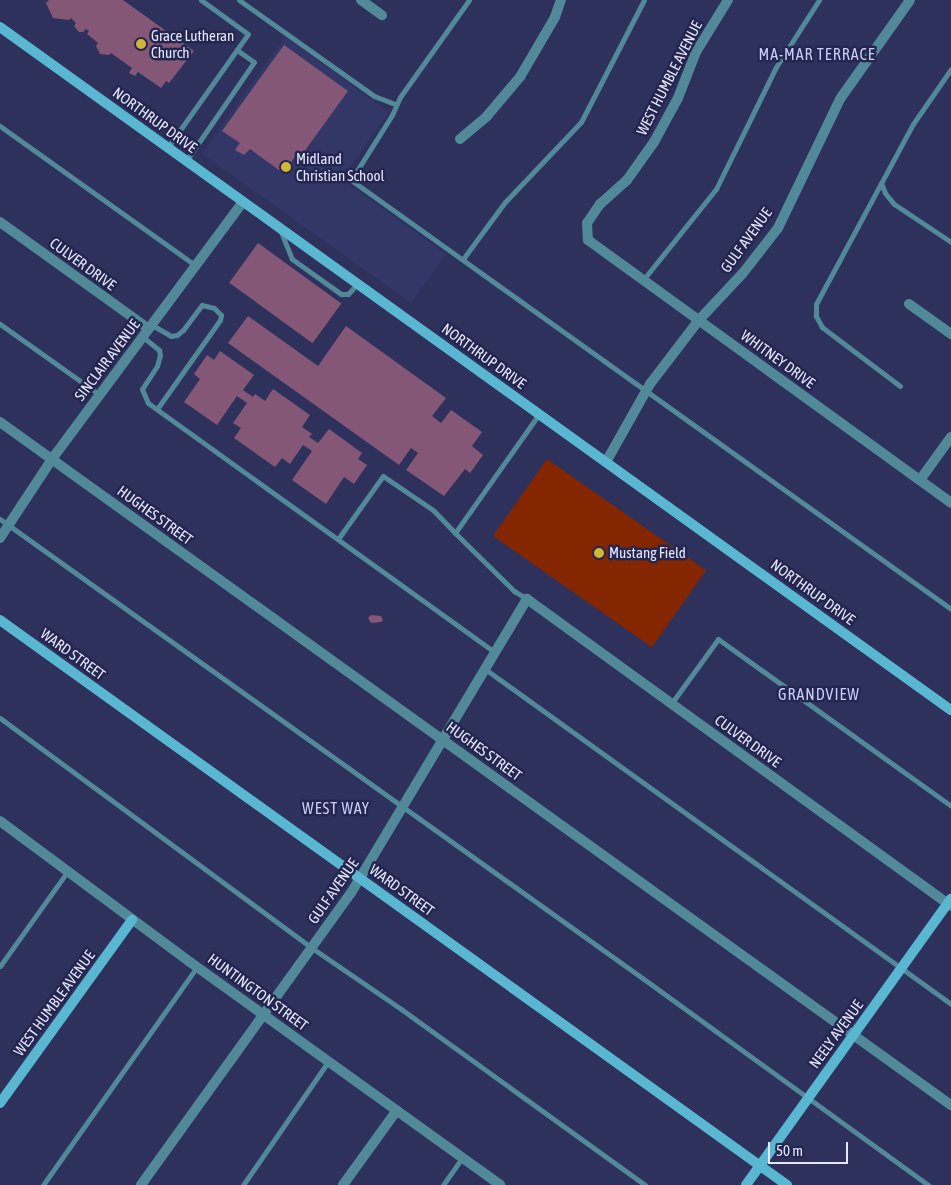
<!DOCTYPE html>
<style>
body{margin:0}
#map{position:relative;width:951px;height:1185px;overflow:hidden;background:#2e315b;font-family:"Asap Condensed",sans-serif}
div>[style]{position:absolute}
.built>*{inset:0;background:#333768}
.green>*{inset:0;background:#842700;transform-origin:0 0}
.building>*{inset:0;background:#855777;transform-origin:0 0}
.lane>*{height:5px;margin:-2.5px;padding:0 2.5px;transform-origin:2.5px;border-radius:2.5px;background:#518999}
.street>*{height:10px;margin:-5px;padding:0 5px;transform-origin:5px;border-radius:5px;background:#518999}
.secondary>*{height:10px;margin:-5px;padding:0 5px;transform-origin:5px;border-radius:5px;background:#59b7d1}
.dots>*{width:14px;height:14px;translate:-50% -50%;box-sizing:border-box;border:2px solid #242650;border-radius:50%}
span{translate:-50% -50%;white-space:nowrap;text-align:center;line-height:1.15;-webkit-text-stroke:5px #242650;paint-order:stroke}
.poi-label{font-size:15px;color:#e4e7fd}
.left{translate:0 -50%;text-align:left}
.street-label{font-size:15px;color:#e4e7fd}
.neighbourhood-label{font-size:16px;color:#c7cef8;letter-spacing:1px}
.scale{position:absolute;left:768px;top:1142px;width:80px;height:22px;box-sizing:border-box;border:2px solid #e4e7fd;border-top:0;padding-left:6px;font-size:15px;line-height:18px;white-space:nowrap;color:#e4e7fd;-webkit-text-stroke:4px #242650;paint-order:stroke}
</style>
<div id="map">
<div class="built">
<i style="clip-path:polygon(285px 37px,389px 112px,342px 179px,446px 254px,411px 303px,202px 154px)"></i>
</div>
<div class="green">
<i style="left:547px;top:459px;width:194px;height:94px;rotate:35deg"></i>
</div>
<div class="building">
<i style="clip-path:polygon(49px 0,123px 0,194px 51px,169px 83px,166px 81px,161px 88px,138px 72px,135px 76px,129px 73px,132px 68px,111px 53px,109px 55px,100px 54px,96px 46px,98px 43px,87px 34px,89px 31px,86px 29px,83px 32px,79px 32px,74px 26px,76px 23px,71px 18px,69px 20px,53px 18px,46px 3px)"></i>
<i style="clip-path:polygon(284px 45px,348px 91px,301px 156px,297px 154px,283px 173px,250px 149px,244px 155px,235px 150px,240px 143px,222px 131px)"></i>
<i style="left:258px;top:243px;width:103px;height:49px;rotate:36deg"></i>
<i style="clip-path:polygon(248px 316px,318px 366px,346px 326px,446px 398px,432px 416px,441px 423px,451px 410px,482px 432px,472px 446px,483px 455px,470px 473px,465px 469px,444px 496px,406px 470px,418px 453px,411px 448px,399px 465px,228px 343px)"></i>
<i style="clip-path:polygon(220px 351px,254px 375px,243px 390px,253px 397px,255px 394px,265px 401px,273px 389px,310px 415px,302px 427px,312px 434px,309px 437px,318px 443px,329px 429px,362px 453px,358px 459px,367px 465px,354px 484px,344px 477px,326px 504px,292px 480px,312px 451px,303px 445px,290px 464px,282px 458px,275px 467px,234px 438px,241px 428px,233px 423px,247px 403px,237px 396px,217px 425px,184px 402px,200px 379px,194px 374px,207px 355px,214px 360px)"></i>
<i style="clip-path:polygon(371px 615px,381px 616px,383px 620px,381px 622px,371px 623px,368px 618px)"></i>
</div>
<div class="lane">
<i style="left:239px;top:0;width:166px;rotate:35.4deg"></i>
<i style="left:374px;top:96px;width:22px;rotate:21deg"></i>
<i style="left:469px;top:0;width:119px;rotate:125.4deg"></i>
<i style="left:400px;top:97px;width:20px;rotate:114deg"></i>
<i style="left:392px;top:115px;width:77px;rotate:122.2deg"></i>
<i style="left:351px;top:180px;width:738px;rotate:35.56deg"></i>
<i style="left:0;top:126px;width:241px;rotate:35.5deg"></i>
<i style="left:168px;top:147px;width:138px;rotate:-54.7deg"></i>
<i style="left:248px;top:34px;width:58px;rotate:-144.1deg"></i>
<i style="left:186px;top:161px;width:120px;rotate:-55.5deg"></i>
<i style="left:254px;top:62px;width:21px;rotate:-145deg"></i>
<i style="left:881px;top:183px;width:11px;rotate:68deg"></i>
<i style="left:885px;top:193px;width:14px;rotate:51deg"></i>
<i style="left:894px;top:204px;width:69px;rotate:33.7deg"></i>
<i style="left:281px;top:232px;width:29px;rotate:68deg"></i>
<i style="left:292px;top:259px;width:60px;rotate:35.5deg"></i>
<i style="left:341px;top:294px;width:7px"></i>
<i style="left:348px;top:294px;width:13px;rotate:-48deg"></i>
<i style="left:463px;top:259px;width:71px;rotate:-53.6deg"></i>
<i style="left:505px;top:202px;width:110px;rotate:-46.5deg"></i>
<i style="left:581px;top:122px;width:137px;rotate:-62.7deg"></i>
<i style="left:643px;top:280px;width:117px;rotate:-51.3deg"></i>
<i style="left:716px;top:189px;width:136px;rotate:-63.8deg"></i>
<i style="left:776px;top:67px;width:80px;rotate:-57.3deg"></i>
<i style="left:0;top:324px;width:123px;rotate:35.4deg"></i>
<i style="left:152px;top:325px;width:22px;rotate:30deg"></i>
<i style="left:171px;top:336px;width:6px;rotate:-9deg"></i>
<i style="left:177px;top:335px;width:8px;rotate:-40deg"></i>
<i style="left:183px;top:330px;width:31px;rotate:-53deg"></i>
<i style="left:202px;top:305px;width:12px;rotate:14deg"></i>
<i style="left:214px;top:308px;width:10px;rotate:45deg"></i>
<i style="left:221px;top:315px;width:5px;rotate:101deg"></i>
<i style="left:220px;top:320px;width:109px;rotate:125.3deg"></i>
<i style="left:143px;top:337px;width:21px;rotate:39deg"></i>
<i style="left:159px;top:350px;width:5px;rotate:79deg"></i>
<i style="left:160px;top:355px;width:11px;rotate:105deg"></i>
<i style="left:157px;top:366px;width:27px;rotate:123deg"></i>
<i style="left:142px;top:389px;width:15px;rotate:67deg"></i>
<i style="left:148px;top:403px;width:427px;rotate:35.7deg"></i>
<i style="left:900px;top:386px;width:98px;rotate:-142.9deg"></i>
<i style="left:822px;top:327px;width:13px;rotate:-119deg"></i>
<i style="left:816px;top:316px;width:12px;rotate:-90deg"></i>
<i style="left:816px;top:304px;width:204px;rotate:-61.7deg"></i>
<i style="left:913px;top:124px;width:67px;rotate:-55.4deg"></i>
<i style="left:0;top:519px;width:801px;rotate:35.55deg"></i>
<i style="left:652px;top:985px;width:341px;rotate:35.9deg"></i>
<i style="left:338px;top:539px;width:77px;rotate:-54.5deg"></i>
<i style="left:383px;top:476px;width:60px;rotate:34.2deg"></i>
<i style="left:433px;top:510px;width:32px;rotate:46deg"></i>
<i style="left:527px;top:599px;width:15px;rotate:-148deg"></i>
<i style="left:514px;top:591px;width:83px;rotate:-135.5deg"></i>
<i style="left:455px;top:533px;width:146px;rotate:-54.8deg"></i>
<i style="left:485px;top:669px;width:574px;rotate:35.71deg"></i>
<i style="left:671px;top:704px;width:80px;rotate:-54.1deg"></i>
<i style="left:718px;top:639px;width:287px;rotate:35.6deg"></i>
<i style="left:0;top:718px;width:388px;rotate:36.4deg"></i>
<i style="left:312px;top:948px;width:108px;rotate:34.4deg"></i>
<i style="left:401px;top:1009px;width:301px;rotate:35.8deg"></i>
<i style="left:0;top:966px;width:115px;rotate:-54.5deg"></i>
<i style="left:43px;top:1185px;width:267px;rotate:-54.8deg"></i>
<i style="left:243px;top:1185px;width:150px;rotate:-55.4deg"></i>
<i style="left:443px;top:1185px;width:33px;rotate:-55deg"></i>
</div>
<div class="street">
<i style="left:361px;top:0;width:26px;rotate:36deg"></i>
<i style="left:728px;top:0;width:61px;rotate:121.6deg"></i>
<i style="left:696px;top:52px;width:49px;rotate:111.4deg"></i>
<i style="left:678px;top:98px;width:50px;rotate:118.6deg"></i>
<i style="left:654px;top:142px;width:47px;rotate:125.4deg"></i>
<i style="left:627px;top:180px;width:36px;rotate:138deg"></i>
<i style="left:600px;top:204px;width:23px;rotate:124deg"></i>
<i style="left:587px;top:223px;width:17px;rotate:87deg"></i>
<i style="left:588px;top:240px;width:448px;rotate:35.9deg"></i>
<i style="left:460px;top:139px;width:35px;rotate:-40deg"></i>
<i style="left:487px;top:116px;width:51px;rotate:-49.8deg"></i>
<i style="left:520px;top:77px;width:69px;rotate:-59.7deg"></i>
<i style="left:555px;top:17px;width:18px;rotate:-71deg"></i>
<i style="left:0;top:222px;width:183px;rotate:35.7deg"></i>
<i style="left:909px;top:304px;width:52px;rotate:35.5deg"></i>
<i style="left:0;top:422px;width:1171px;rotate:35.69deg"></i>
<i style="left:606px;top:462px;width:90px;rotate:-60.6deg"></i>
<i style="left:650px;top:384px;width:81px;rotate:-52.6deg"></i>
<i style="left:699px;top:320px;width:64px;rotate:-46.9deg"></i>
<i style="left:743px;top:273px;width:57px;rotate:-52.1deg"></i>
<i style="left:778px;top:228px;width:143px;rotate:-64.3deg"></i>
<i style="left:840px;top:99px;width:121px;rotate:-54.7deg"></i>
<i style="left:920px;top:480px;width:53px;rotate:-54.2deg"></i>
<i style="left:0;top:538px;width:95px;rotate:-56.6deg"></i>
<i style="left:52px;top:459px;width:320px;rotate:-53.4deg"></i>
<i style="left:0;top:821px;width:237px;rotate:36.6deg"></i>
<i style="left:190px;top:962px;width:382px;rotate:35.7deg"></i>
<i style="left:141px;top:1185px;width:360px;rotate:-54.3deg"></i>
<i style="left:351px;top:893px;width:343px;rotate:-59.1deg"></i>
<i style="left:527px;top:599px;width:523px;rotate:35.91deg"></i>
<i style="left:343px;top:1185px;width:92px;rotate:-54.2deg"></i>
</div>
<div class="secondary">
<i style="left:0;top:27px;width:1171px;rotate:35.69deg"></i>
<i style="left:0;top:620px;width:969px;rotate:35.68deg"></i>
<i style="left:0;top:1103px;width:226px;rotate:-54.2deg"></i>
<i style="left:746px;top:1185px;width:352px;rotate:-54.4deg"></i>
</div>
<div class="dots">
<i style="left:141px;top:44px;background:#cfb837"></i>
<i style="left:286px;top:167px;background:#cfb837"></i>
<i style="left:599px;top:553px;background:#cfb837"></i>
</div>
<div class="poi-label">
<span class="left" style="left:151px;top:44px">Grace Lutheran<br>Church</span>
<span class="left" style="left:296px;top:167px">Midland<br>Christian School</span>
<span class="left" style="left:609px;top:553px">Mustang Field</span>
</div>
<div class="street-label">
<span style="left:669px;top:78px;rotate:-63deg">WEST HUMBLE AVENUE</span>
<span style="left:155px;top:120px;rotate:36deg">NORTHRUP DRIVE</span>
<span style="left:746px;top:240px;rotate:-54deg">GULF AVENUE</span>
<span style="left:83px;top:264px;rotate:36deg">CULVER DRIVE</span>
<span style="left:484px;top:356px;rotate:36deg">NORTHRUP DRIVE</span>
<span style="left:778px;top:359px;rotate:36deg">WHITNEY DRIVE</span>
<span style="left:107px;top:360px;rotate:-53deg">SINCLAIR AVENUE</span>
<span style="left:155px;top:515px;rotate:36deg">HUGHES STREET</span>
<span style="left:813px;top:592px;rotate:36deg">NORTHRUP DRIVE</span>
<span style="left:73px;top:654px;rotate:36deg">WARD STREET</span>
<span style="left:748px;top:741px;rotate:36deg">CULVER DRIVE</span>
<span style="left:484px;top:751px;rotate:36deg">HUGHES STREET</span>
<span style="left:402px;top:890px;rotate:36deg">WARD STREET</span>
<span style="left:333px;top:891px;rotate:-55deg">GULF AVENUE</span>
<span style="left:258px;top:992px;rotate:36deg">HUNTINGTON STREET</span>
<span style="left:54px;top:1003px;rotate:-54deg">WEST HUMBLE AVENUE</span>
<span style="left:836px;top:1034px;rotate:-54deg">NEELY AVENUE</span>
</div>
<div class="neighbourhood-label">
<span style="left:817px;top:54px">MA-MAR TERRACE</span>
<span style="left:819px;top:694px">GRANDVIEW</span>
<span style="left:336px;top:808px">WEST WAY</span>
</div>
<div class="scale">50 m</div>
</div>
